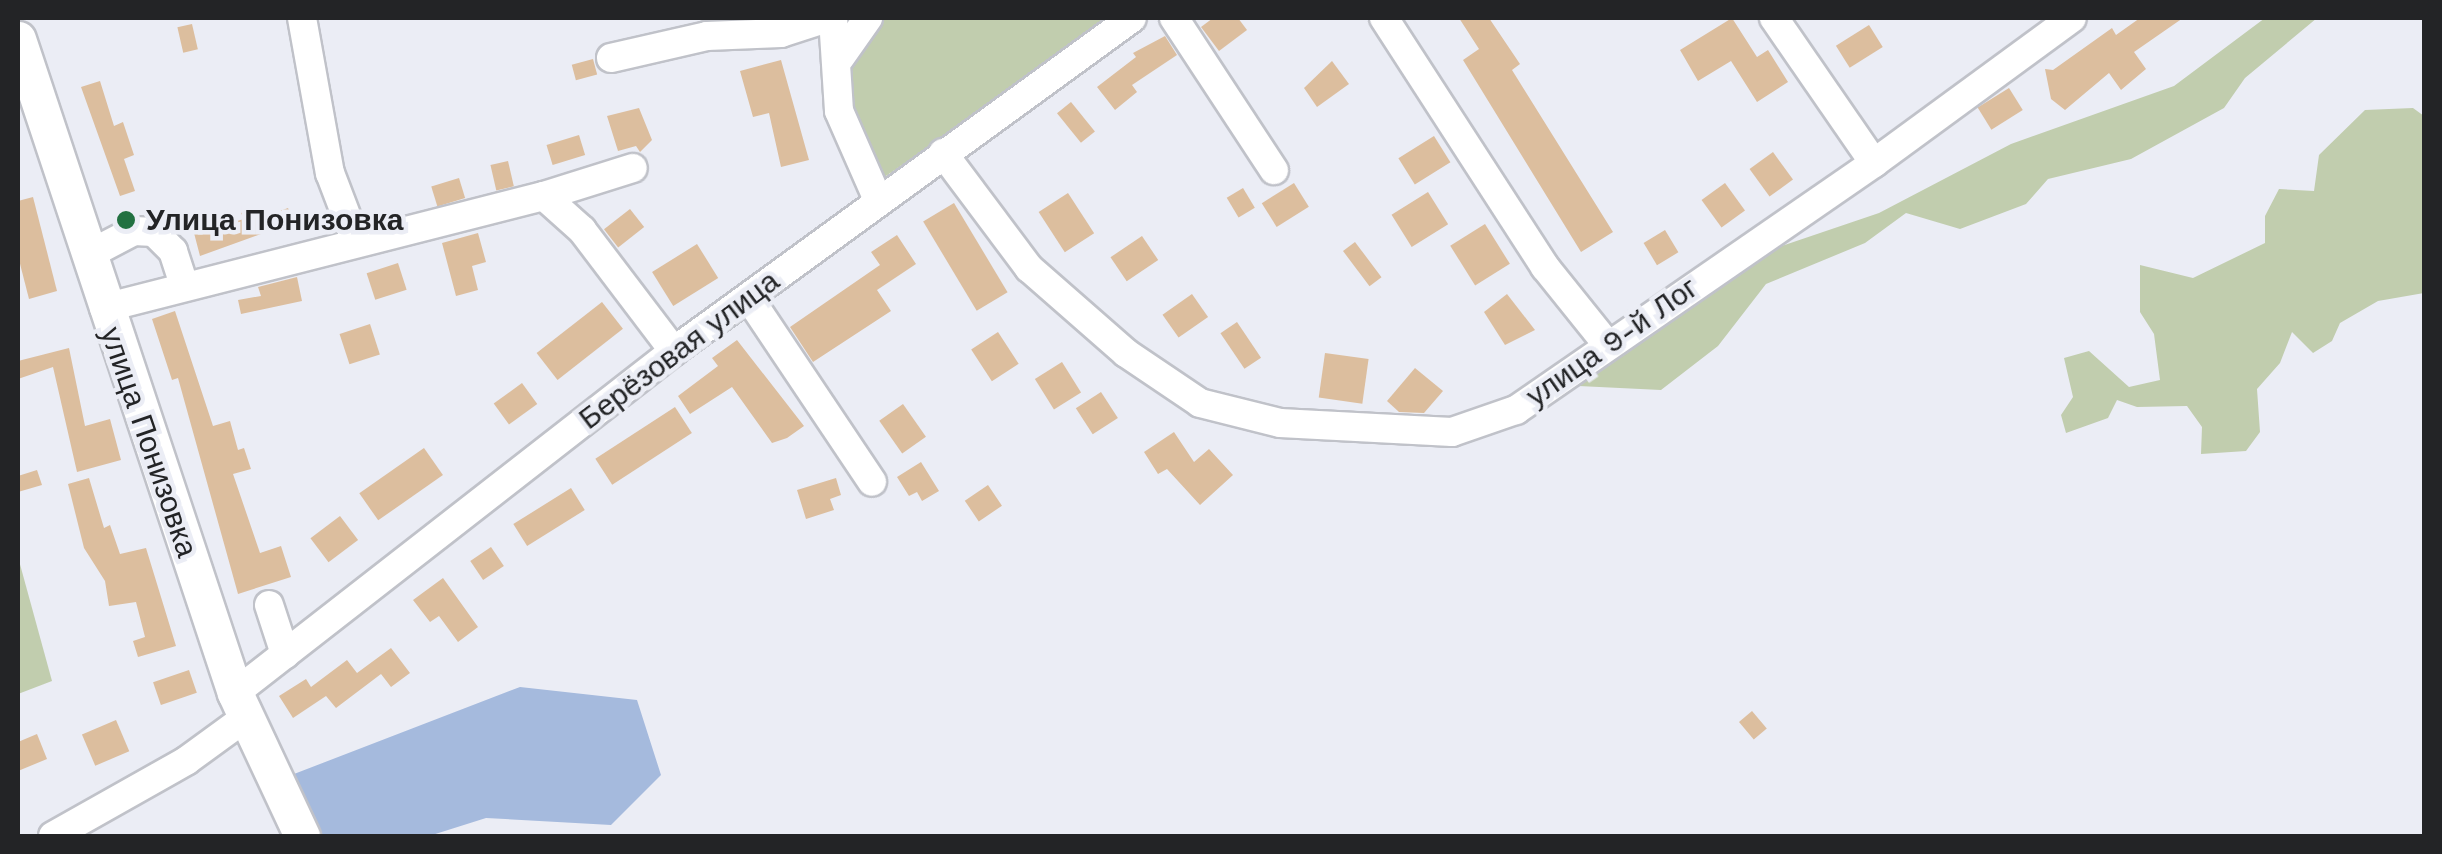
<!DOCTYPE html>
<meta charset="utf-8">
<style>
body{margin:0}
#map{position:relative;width:2442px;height:854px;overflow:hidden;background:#ebedf5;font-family:"Work Sans",sans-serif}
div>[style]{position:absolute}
.green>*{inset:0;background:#c1cdae}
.water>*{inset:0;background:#a5badd}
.building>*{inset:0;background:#dcbe9e;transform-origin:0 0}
.roads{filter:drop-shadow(2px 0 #c0c2c9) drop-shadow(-2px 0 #c0c2c9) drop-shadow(0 2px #c0c2c9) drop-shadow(0 -2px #c0c2c9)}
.minor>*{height:28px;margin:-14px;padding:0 14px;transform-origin:14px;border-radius:14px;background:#fff}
.major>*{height:35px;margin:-17.5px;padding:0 17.5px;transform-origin:17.5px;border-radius:17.5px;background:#fff}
.dots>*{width:28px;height:28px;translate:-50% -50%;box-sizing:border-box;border:5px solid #ebedf5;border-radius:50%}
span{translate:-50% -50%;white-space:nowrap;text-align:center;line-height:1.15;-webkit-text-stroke:9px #ebedf5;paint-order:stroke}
.poi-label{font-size:30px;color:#232426;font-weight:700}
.left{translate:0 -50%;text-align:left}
.street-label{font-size:30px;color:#232426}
.frame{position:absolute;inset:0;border:20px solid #232426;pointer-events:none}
</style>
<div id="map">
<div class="green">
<i style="clip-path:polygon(829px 18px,1112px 18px,876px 183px,863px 171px)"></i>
<i style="clip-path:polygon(2265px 18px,2317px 18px,2245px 78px,2224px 108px,2131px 159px,2048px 179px,2026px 204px,1960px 229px,1906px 213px,1865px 243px,1766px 284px,1718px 346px,1661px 390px,1558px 385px,1740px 260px,1879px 213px,2011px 144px,2174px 86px)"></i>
<i style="clip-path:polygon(2413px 108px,2424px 116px,2424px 293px,2378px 301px,2340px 323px,2332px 341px,2313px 353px,2292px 332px,2280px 363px,2257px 389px,2260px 432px,2246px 451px,2201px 454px,2202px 427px,2187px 406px,2137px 407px,2117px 400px,2108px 418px,2066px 433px,2061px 415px,2073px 397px,2064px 358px,2089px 351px,2129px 387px,2160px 380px,2154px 334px,2140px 312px,2140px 265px,2193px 278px,2265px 243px,2265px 216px,2279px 189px,2314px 191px,2319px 155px,2365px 110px)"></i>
<i style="clip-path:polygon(18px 557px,52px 681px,18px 694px)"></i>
</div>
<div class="water">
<i style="clip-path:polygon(520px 687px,637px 700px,661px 775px,611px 825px,486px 818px,429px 836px,322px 836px,294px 774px)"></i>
</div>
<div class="building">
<i style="clip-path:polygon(1213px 18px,1238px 18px,1247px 30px,1219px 51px,1201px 27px)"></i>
<i style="clip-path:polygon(1459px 18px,1489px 18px,1520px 64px,1512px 70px,1613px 232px,1581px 252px,1463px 60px,1479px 49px)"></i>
<i style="clip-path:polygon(1732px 18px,1757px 57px,1768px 50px,1788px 82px,1757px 102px,1731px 61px,1698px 81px,1680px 50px)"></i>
<i style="clip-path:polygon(2140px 18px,2183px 18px,2134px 52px,2146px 69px,2121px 90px,2109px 73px,2065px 110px,2051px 99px,2045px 69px,2053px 70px,2112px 28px,2116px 35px)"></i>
<i style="left:192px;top:24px;width:26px;height:15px;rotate:77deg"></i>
<i style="left:1869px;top:25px;width:26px;height:39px;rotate:58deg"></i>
<i style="clip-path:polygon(1165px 36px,1177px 55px,1132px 85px,1137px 92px,1115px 110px,1097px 87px,1136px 57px,1133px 53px)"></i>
<i style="left:593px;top:59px;width:16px;height:22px;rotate:75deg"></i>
<i style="clip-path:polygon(781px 60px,809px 160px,781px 167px,769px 113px,753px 117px,740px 71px)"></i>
<i style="clip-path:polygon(1332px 61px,1349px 84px,1317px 107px,1304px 88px)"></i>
<i style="clip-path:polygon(100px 81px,114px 126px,123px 122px,134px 155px,124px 159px,135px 191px,120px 196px,81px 87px)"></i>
<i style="left:2009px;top:88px;width:26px;height:37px;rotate:58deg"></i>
<i style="left:1071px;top:102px;width:38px;height:18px;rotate:51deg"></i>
<i style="clip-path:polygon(639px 108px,652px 140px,640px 152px,636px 146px,618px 151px,607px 116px)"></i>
<i style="left:579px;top:135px;width:21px;height:34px;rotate:73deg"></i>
<i style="left:1434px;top:136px;width:31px;height:42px;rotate:58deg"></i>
<i style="left:1773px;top:152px;width:34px;height:29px;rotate:54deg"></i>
<i style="left:508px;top:161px;width:26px;height:18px;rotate:77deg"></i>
<i style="left:459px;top:178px;width:21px;height:29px;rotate:73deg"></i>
<i style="left:1294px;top:183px;width:28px;height:38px;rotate:58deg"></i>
<i style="left:1725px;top:183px;width:34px;height:29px;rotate:54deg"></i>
<i style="left:1243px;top:188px;width:23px;height:19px;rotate:59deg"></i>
<i style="left:1428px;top:192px;width:38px;height:43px;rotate:58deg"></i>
<i style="left:1068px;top:193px;width:48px;height:35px;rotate:57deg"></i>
<i style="clip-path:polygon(33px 197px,57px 291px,29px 299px,18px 256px,18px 201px)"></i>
<i style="left:954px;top:203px;width:104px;height:36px;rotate:59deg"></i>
<i style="clip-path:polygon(257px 206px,261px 218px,288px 208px,294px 222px,200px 256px,194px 233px,244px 219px,241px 213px)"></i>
<i style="left:630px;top:209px;width:23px;height:33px;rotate:52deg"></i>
<i style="left:1485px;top:224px;width:47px;height:41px;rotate:58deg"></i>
<i style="left:1665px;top:230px;width:26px;height:25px;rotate:59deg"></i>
<i style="clip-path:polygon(478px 233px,486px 262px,472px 266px,478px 290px,456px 296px,442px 243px)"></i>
<i style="clip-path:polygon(897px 235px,916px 264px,877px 290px,891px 311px,813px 362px,790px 327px,880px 265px,871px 252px)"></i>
<i style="left:1142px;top:236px;width:29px;height:38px;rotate:56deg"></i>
<i style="left:1355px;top:242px;width:44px;height:15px;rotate:53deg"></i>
<i style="left:697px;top:244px;width:40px;height:53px;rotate:58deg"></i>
<i style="left:398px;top:263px;width:28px;height:33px;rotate:72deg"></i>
<i style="clip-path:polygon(297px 277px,302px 301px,241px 314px,238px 300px,261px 296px,258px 287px)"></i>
<i style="left:1192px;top:294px;width:28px;height:36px;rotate:55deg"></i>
<i style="clip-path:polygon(1507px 294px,1535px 330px,1505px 345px,1484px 312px)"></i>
<i style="left:602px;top:302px;width:34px;height:83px;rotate:52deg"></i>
<i style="clip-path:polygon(175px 311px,213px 426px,230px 421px,238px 450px,244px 448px,251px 469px,233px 474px,260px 553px,281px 546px,291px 577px,238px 594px,178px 378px,172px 380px,152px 319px)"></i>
<i style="left:1237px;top:322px;width:43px;height:20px;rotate:56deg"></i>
<i style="left:370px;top:324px;width:32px;height:32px;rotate:72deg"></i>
<i style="left:998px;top:332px;width:38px;height:32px;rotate:57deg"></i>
<i style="clip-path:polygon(737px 340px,804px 426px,787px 438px,772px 443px,732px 387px,690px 414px,678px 396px,718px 366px,712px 358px)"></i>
<i style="clip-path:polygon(69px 348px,85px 426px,110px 419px,121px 460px,77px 472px,53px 367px,18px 379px,18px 361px)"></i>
<i style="left:1325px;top:353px;width:44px;height:45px;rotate:8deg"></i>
<i style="left:1062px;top:362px;width:36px;height:32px;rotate:58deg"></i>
<i style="clip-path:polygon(1415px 368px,1443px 391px,1424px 413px,1399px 412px,1387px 401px)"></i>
<i style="left:522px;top:383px;width:26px;height:35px;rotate:54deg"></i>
<i style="left:1101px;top:392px;width:31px;height:30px;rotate:57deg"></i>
<i style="left:903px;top:404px;width:40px;height:29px;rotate:55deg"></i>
<i style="left:675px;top:407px;width:31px;height:95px;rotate:57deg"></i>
<i style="clip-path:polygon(1174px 432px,1194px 462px,1209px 449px,1233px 475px,1200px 505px,1167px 469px,1158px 474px,1144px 452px)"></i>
<i style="left:424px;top:448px;width:33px;height:79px;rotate:55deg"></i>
<i style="clip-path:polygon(921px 462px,939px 491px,922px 501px,917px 492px,909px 496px,897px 477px)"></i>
<i style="clip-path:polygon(37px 470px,42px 485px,18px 492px,18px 476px)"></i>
<i style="clip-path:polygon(89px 478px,104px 528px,110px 525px,120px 554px,146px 548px,176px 646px,138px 657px,133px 641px,145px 637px,136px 602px,109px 606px,105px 581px,84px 548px,68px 484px)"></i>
<i style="clip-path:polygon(836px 478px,841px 495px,830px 499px,834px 510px,806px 519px,797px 490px)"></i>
<i style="left:988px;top:485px;width:25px;height:28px;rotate:56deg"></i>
<i style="left:571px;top:488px;width:26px;height:68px;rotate:58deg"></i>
<i style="left:340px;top:516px;width:30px;height:37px;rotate:53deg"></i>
<i style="left:491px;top:547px;width:23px;height:25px;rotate:56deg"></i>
<i style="clip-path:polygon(443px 578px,478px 627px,458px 642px,439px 616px,430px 622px,413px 600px)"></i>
<i style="clip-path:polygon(391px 648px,410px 673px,391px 687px,381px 674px,336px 708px,326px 696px,293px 718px,279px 696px,306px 679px,311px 687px,347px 660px,357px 673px)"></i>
<i style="left:189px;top:670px;width:24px;height:38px;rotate:71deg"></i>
<i style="left:1752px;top:711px;width:23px;height:17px;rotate:50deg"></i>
<i style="left:116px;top:720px;width:34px;height:37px;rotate:67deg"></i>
<i style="clip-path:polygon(37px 734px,47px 759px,18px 771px,18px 742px)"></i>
</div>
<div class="roads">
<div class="minor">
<i style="left:302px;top:18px;width:158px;rotate:79.8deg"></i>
<i style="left:330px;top:173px;width:73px;rotate:69.1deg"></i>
<i style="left:833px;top:18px;width:93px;rotate:86.3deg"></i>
<i style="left:839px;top:111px;width:97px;rotate:66.3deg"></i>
<i style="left:1174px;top:18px;width:182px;rotate:56.7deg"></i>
<i style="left:1384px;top:18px;width:297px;rotate:57.1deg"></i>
<i style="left:1545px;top:267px;width:97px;rotate:51.2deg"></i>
<i style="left:1774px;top:18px;width:176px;rotate:55.4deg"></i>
<i style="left:611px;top:58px;width:98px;rotate:-12.9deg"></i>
<i style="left:707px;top:36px;width:74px;rotate:-2.3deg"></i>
<i style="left:781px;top:33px;width:48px;rotate:-18.1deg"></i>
<i style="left:840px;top:58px;width:49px;rotate:-55deg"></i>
<i style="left:943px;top:153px;width:144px;rotate:53.2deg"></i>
<i style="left:1029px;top:268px;width:129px;rotate:41.2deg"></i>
<i style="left:1126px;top:353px;width:89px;rotate:34deg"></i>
<i style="left:1200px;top:403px;width:82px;rotate:14deg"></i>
<i style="left:1280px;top:423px;width:172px;rotate:3deg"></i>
<i style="left:1452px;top:432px;width:68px;rotate:-19deg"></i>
<i style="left:1516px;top:410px;width:435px;rotate:-34.6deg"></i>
<i style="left:1874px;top:163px;width:245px;rotate:-36.2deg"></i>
<i style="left:544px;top:196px;width:93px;rotate:-17.5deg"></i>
<i style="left:88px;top:255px;width:52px;rotate:-27.6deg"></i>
<i style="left:134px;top:231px;width:20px;rotate:3deg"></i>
<i style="left:154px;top:232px;width:27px;rotate:45deg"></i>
<i style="left:173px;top:251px;width:35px;rotate:72deg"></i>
<i style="left:749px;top:298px;width:221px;rotate:56.2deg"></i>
<i style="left:104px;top:308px;width:454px;rotate:-14.3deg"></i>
<i style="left:544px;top:196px;width:51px;rotate:41.8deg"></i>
<i style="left:582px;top:230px;width:152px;rotate:52.8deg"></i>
<i style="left:269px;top:605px;width:52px;rotate:71.9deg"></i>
<i style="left:235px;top:693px;width:556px;rotate:-37.92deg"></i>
<i style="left:674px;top:351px;width:566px;rotate:-36.02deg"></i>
<i style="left:53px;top:836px;width:153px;rotate:-29.4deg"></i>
<i style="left:186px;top:761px;width:73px;rotate:-36.1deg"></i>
</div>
<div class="major">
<i style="left:18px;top:39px;width:689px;rotate:71.64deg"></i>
<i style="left:235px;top:693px;width:158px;rotate:64.9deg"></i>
</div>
</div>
<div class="dots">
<i style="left:126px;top:220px;background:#227141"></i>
</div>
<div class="poi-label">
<span class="left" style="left:146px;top:220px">Улица Понизовка</span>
</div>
<div class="street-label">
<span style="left:1612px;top:342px;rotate:-35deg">улица 9-й Лог</span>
<span style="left:679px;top:350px;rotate:-37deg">Берёзовая улица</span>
<span style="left:149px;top:442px;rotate:71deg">улица Понизовка</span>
</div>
<div class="frame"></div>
</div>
